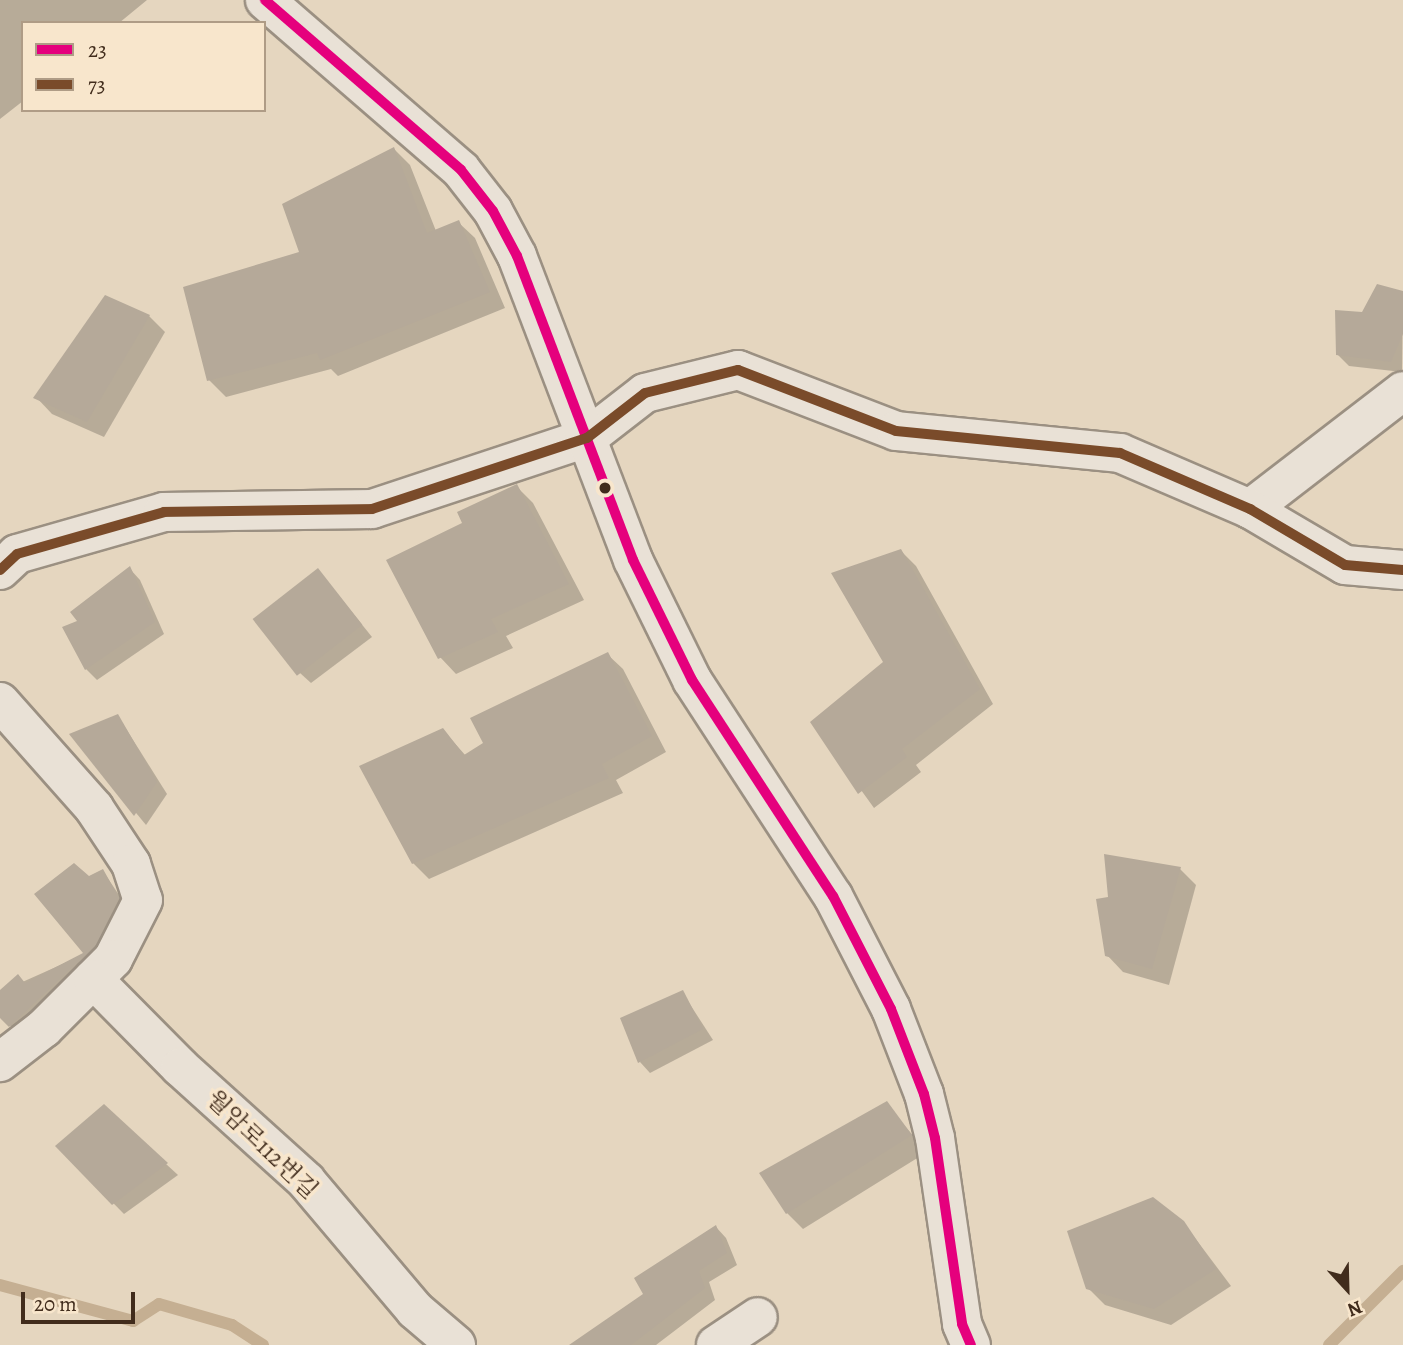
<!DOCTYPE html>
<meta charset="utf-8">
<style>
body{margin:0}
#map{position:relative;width:1403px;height:1345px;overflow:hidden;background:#e5d6bf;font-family:Alegreya,"Noto Serif KR",serif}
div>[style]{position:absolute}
.shadow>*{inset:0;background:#0003}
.stream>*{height:12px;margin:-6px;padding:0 6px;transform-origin:6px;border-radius:6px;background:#c5af92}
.building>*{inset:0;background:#b5a999;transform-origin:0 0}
.roads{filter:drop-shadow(2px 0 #9b9082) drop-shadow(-2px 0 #9b9082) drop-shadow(0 2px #9b9082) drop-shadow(0 -2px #9b9082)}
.minor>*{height:38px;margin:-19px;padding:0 19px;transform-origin:19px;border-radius:19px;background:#e9e1d6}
.tertiary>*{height:38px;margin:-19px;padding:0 19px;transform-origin:19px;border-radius:19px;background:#e9e1d6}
.bus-1>*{height:10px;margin:-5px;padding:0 5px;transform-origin:5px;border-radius:5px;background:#e5007d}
.bus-2>*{height:10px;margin:-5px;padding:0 5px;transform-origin:5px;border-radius:5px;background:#7a4b2a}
.dots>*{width:19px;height:19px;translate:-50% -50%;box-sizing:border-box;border:4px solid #f8e6cc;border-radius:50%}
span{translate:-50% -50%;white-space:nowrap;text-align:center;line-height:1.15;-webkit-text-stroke:7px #f8e6cc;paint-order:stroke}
.street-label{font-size:24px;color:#412c1c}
.legend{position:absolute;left:21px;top:21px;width:245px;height:91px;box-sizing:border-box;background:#f8e6cc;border:2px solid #af9c86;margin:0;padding:9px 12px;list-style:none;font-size:21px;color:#412c1c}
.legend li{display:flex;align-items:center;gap:14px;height:35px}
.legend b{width:35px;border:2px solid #af9c86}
.north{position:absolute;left:1312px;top:1254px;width:70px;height:70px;-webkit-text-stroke:5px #f8e6cc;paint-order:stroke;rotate:158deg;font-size:19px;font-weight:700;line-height:28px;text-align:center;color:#412c1c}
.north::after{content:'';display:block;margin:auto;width:24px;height:32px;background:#412c1c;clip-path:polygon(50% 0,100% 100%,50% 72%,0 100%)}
.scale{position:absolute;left:21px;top:1292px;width:114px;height:32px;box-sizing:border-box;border:4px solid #412c1c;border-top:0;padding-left:9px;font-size:21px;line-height:24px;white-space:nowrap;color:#412c1c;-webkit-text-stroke:5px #f8e6cc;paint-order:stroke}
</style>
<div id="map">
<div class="shadow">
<i style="clip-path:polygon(0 0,147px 0,119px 23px,23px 23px,23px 101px,0 119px)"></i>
<i style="clip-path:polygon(394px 149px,410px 165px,436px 231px,458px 222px,475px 238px,505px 308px,338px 376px,331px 369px,226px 397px,209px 380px,302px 253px)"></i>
<i style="clip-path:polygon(1403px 293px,1402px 372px,1349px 366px,1338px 355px,1363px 314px)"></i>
<i style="clip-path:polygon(149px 316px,165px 332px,104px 437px,52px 414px,36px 397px)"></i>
<i style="clip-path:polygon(516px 486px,533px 503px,584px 600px,506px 636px,513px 648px,456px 674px,440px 657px,465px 524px)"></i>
<i style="clip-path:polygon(901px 551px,916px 566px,993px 704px,916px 765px,921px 772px,874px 808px,812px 722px,885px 662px)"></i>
<i style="clip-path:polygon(130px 569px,140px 580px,164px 634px,97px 680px,86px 669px,79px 622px)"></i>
<i style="clip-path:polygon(318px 570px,372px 637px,311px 683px,300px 673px)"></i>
<i style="clip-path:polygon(607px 654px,623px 669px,666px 752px,616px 780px,623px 793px,429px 879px,413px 863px,443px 730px,466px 756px)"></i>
<i style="clip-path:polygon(118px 716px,167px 794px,146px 825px,72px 735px)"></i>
<i style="clip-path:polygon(1180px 869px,1196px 885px,1169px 985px,1123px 972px,1107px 955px,1109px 898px)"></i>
<i style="clip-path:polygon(103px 871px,129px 910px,21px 1037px,0 1015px,0 992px,85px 954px,89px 878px)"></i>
<i style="clip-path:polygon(682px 992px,713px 1040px,650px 1073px,640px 1062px)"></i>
<i style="clip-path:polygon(886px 1104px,927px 1152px,803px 1229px,787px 1213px)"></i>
<i style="clip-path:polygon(104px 1107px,178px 1175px,124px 1214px,57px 1146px)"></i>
<i style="clip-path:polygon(1183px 1222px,1231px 1286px,1171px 1325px,1105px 1305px,1088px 1288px)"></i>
<i style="clip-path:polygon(716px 1227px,726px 1238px,737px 1265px,709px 1282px,715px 1300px,656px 1345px,572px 1345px,645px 1294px)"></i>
</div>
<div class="stream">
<i style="left:0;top:1285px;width:138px;rotate:15.1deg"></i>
<i style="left:133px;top:1321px;width:31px;rotate:-33deg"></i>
<i style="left:159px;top:1304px;width:76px;rotate:16deg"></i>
<i style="left:232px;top:1325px;width:37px;rotate:33deg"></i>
<i style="left:1329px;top:1345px;width:105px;rotate:-45deg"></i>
</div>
<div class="building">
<i style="clip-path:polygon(394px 147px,427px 233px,459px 220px,490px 292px,320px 360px,317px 353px,207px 381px,183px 287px,299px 252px,282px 204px)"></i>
<i style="clip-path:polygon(1377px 284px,1403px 291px,1403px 334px,1391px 362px,1336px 355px,1335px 310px,1362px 312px)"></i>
<i style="clip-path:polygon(105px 295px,150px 315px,87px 422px,33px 398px)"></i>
<i style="clip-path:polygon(517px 484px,569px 584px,491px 619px,498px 632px,438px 659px,386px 560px,462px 523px,457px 512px)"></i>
<i style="clip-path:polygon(901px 549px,980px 689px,902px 749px,907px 757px,858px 794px,810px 722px,883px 662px,831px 573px)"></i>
<i style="clip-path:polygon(130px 566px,155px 622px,85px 670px,62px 627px,77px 621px,70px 612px)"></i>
<i style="left:318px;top:568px;width:72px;height:83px;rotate:52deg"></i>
<i style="clip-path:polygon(608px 652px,652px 736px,602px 764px,609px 778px,412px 864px,359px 766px,443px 728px,464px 755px,483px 743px,470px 718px)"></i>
<i style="clip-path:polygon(118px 714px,157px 782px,134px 816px,69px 734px)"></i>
<i style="clip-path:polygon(1104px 854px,1181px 867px,1152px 969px,1105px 956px,1096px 899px,1108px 897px)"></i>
<i style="clip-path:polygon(74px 863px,89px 876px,103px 869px,119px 898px,96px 945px,9px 1027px,0 1018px,0 990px,18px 974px,25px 983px,83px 953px,34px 894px)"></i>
<i style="clip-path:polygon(683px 990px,703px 1029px,638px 1063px,620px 1018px)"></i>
<i style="clip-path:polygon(887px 1101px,912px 1135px,786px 1214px,759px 1173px)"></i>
<i style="clip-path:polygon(104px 1104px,168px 1163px,112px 1205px,55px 1146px)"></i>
<i style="clip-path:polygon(1153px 1197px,1184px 1221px,1216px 1269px,1154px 1309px,1086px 1289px,1067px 1231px)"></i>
<i style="clip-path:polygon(716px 1225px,727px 1253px,699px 1271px,705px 1288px,631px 1345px,569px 1345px,643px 1294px,634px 1278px)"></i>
</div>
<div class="roads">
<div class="minor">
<i style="left:1250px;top:509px;width:193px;rotate:-37.6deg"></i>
<i style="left:0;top:570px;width:23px;rotate:-43deg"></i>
<i style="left:17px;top:554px;width:153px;rotate:-15.9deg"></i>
<i style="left:164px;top:512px;width:208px;rotate:-0.8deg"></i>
<i style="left:372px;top:509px;width:226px;rotate:-18.3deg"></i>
<i style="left:587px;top:438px;width:73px;rotate:-37.8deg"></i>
<i style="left:645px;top:393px;width:96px;rotate:-13.9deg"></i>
<i style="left:738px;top:370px;width:169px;rotate:21.1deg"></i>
<i style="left:896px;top:431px;width:225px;rotate:5.6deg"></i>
<i style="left:1120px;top:453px;width:142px;rotate:23.3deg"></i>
<i style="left:1250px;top:509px;width:110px;rotate:30.5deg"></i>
<i style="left:1345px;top:565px;width:58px;rotate:4.9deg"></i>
<i style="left:0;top:702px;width:142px;rotate:48.4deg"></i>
<i style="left:94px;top:808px;width:67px;rotate:56.5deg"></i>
<i style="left:131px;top:864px;width:38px;rotate:72deg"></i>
<i style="left:143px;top:900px;width:66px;rotate:117deg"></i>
<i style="left:113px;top:959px;width:98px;rotate:135deg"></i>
<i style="left:44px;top:1028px;width:56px;rotate:142.3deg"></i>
<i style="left:93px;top:979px;width:124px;rotate:45.3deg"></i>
<i style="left:180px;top:1067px;width:170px;rotate:42.1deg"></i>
<i style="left:306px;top:1181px;width:169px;rotate:49.8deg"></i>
<i style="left:415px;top:1310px;width:54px;rotate:40.5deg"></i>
<i style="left:716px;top:1345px;width:50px;rotate:-33.7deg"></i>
</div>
<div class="tertiary">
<i style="left:265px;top:0;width:259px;rotate:40.9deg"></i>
<i style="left:461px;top:170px;width:52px;rotate:52deg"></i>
<i style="left:493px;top:211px;width:51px;rotate:61.9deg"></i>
<i style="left:517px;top:256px;width:325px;rotate:69.1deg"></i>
<i style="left:633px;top:560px;width:134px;rotate:63.8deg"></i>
<i style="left:692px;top:680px;width:258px;rotate:56.9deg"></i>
<i style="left:833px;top:896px;width:127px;rotate:62.8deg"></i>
<i style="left:891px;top:1009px;width:91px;rotate:68.8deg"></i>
<i style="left:924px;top:1094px;width:45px;rotate:76deg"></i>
<i style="left:935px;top:1138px;width:188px;rotate:81.7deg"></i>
<i style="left:962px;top:1324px;width:23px;rotate:67deg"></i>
</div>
</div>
<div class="bus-1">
<i style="left:265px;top:0;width:259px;rotate:40.9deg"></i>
<i style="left:461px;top:170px;width:52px;rotate:52deg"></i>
<i style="left:493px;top:211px;width:51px;rotate:61.9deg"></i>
<i style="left:517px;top:256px;width:325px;rotate:69.1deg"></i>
<i style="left:633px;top:560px;width:134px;rotate:63.8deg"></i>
<i style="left:692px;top:680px;width:258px;rotate:56.9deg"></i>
<i style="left:833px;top:896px;width:127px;rotate:62.8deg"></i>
<i style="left:891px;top:1009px;width:91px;rotate:68.8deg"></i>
<i style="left:924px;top:1094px;width:45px;rotate:76deg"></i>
<i style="left:935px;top:1138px;width:188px;rotate:81.7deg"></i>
<i style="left:962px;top:1324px;width:23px;rotate:67deg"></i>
</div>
<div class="bus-2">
<i style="left:0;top:570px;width:23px;rotate:-43deg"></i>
<i style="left:17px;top:554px;width:153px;rotate:-15.9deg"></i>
<i style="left:164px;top:512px;width:208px;rotate:-0.8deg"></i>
<i style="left:372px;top:509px;width:226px;rotate:-18.3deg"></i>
<i style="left:587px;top:438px;width:73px;rotate:-37.8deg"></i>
<i style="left:645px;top:393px;width:96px;rotate:-13.9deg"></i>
<i style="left:738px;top:370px;width:169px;rotate:21.1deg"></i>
<i style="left:896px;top:431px;width:225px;rotate:5.6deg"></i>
<i style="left:1120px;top:453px;width:142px;rotate:23.3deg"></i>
<i style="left:1250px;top:509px;width:110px;rotate:30.5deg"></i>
<i style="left:1345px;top:565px;width:58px;rotate:4.9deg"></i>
</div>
<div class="dots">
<i style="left:605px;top:488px;background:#412c1c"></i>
</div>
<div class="street-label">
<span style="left:262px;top:1145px;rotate:44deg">월암로112번길</span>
</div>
<ul class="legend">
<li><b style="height:9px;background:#e5007d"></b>23</li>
<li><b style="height:9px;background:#7a4b2a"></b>73</li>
</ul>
<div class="north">N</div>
<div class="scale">20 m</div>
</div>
